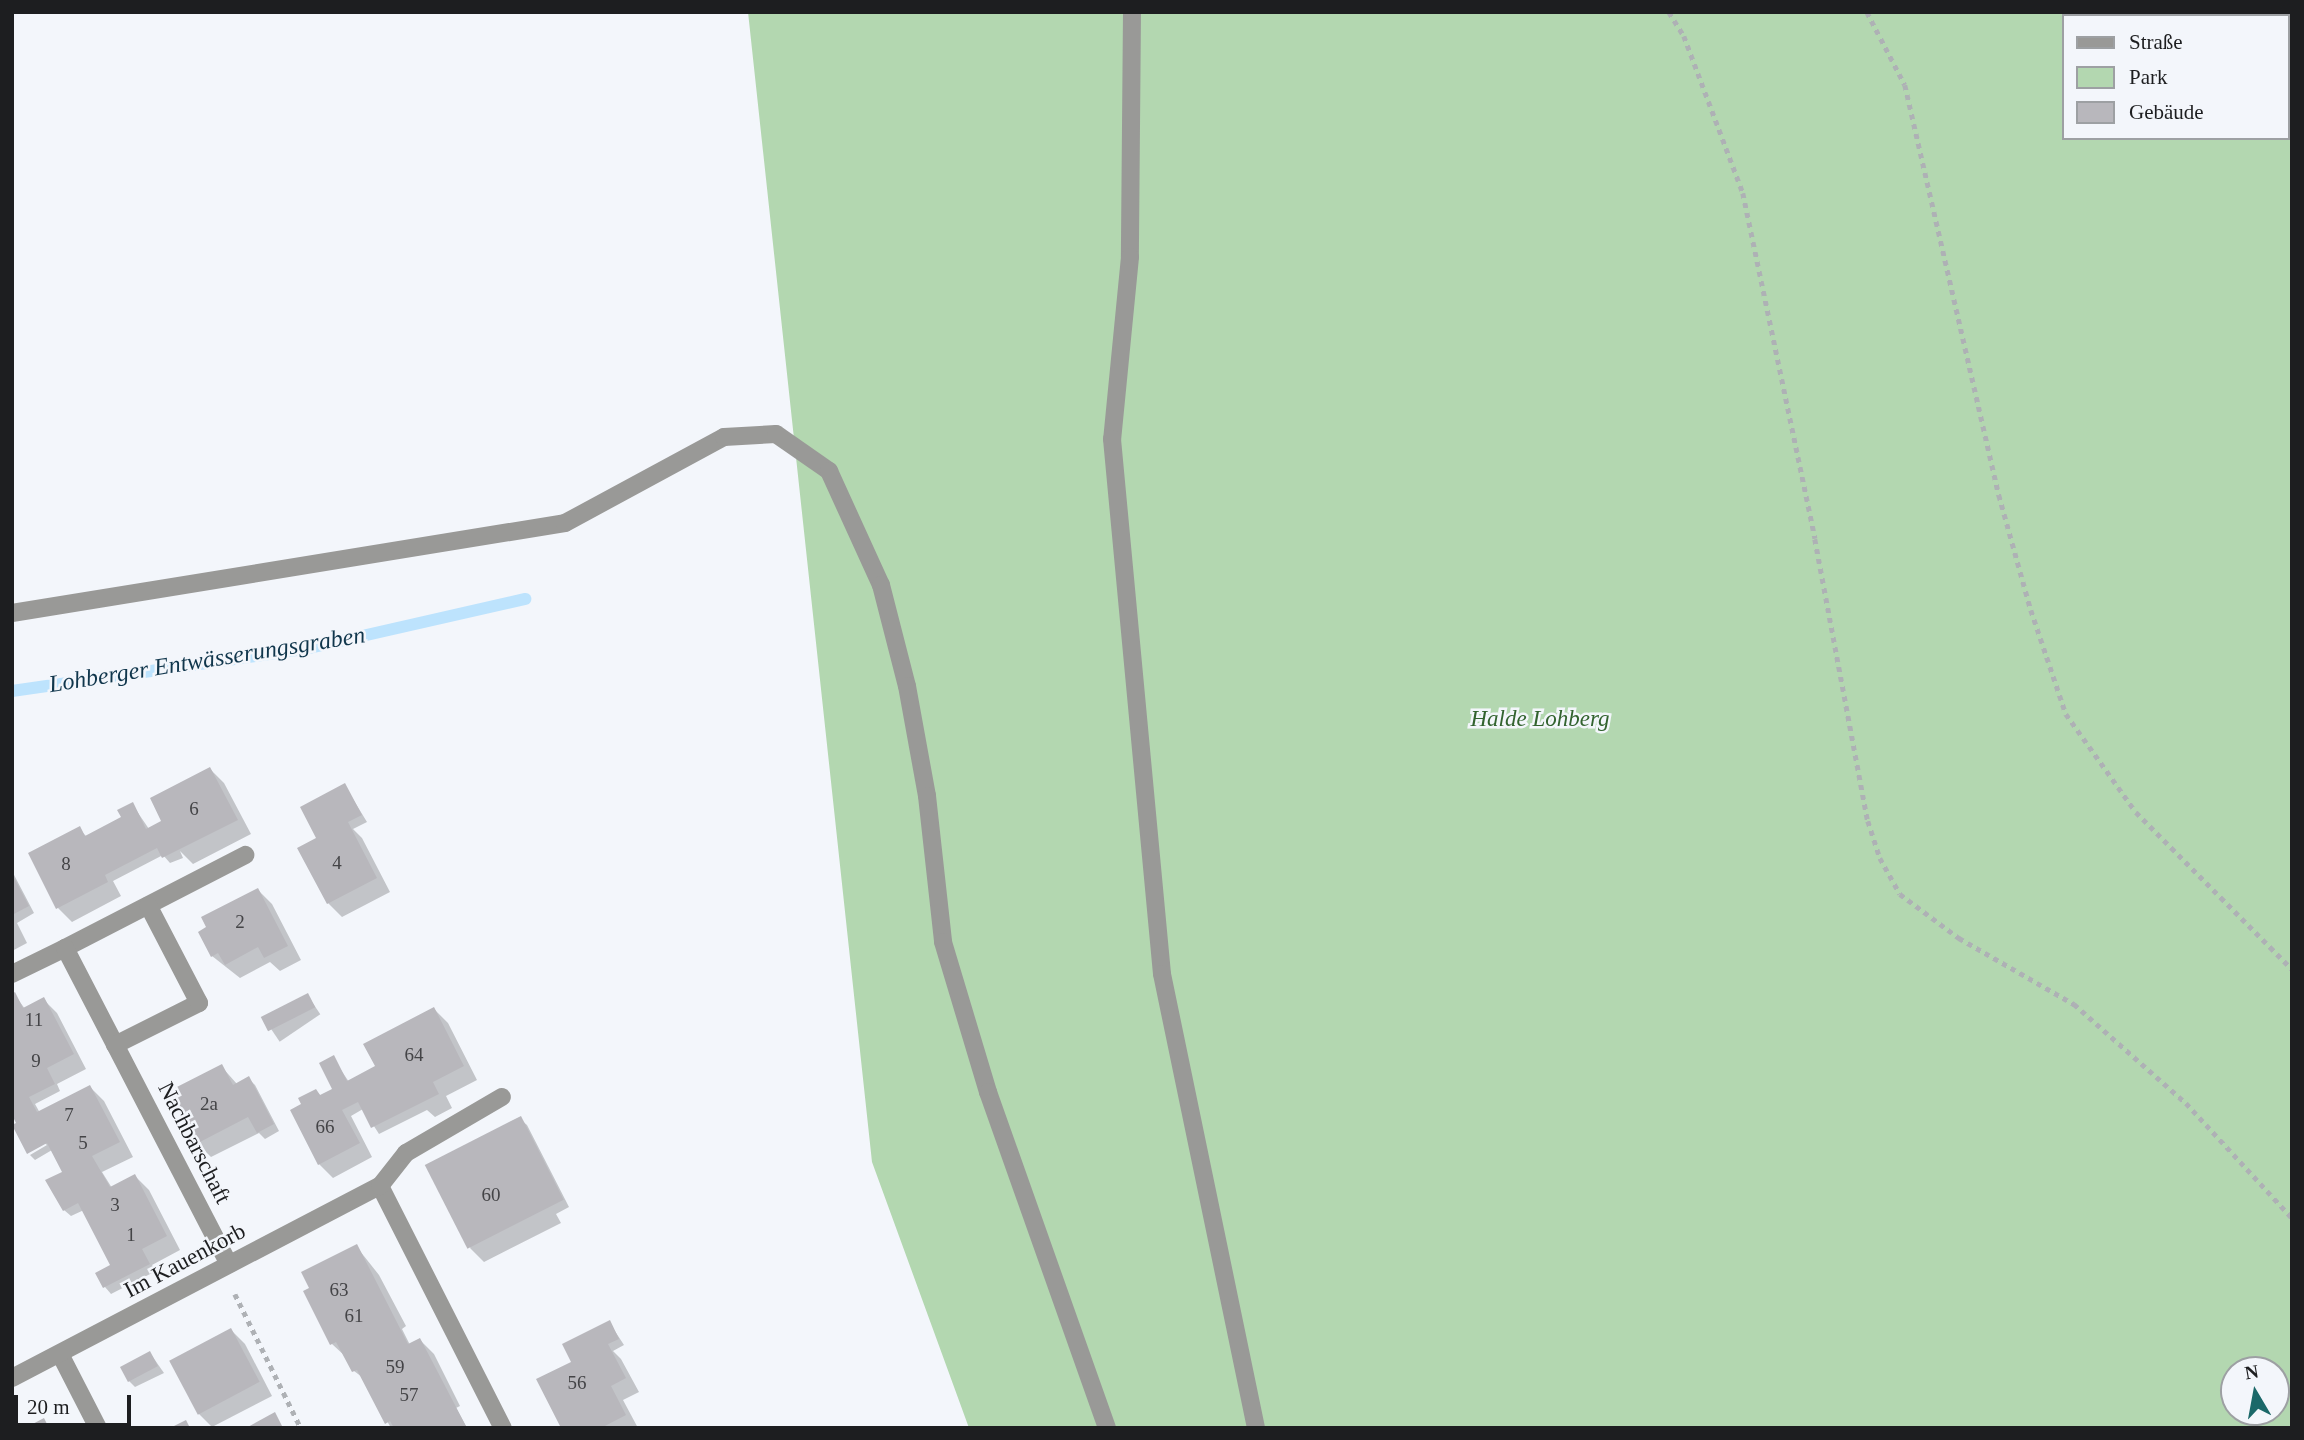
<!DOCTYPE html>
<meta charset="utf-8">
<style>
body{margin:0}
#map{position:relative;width:2304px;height:1440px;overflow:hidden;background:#f3f6fb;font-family:Georgia,serif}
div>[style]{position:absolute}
.green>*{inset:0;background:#b3d7b0}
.shadow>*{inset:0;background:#0003;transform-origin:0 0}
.stream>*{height:12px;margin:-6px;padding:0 6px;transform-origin:6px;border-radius:6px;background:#bde3fd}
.building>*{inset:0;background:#b8b7bc;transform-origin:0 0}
.path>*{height:4.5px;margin-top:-2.25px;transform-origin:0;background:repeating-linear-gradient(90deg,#aeb1b5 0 5px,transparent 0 10px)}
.service>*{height:18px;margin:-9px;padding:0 9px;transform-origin:9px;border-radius:9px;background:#999997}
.minor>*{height:18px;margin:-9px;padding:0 9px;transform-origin:9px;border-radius:9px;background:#999997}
span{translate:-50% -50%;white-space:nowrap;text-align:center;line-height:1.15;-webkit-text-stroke:5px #f3f6fb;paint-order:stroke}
.number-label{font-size:19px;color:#444447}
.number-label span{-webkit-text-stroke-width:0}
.park-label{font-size:23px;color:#32632f;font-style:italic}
.street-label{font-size:23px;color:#1d1e20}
.water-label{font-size:24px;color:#10364c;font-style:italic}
.frame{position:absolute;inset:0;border:14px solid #1d1e20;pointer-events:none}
.legend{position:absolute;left:2062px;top:14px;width:228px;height:126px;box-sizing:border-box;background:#f3f6fb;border:2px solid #9da0a3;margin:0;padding:9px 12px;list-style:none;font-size:21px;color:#1d1e20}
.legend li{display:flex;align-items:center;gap:14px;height:35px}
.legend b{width:35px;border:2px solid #9da0a3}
.north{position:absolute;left:2220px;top:1356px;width:70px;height:70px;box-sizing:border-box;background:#f3f6fb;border:2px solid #9da0a3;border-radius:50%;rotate:350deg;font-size:19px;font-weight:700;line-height:28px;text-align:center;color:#1d1e20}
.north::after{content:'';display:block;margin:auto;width:24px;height:32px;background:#1b6869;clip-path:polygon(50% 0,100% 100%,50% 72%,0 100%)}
.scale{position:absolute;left:14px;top:1395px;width:117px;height:32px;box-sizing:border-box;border:4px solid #1d1e20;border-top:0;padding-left:9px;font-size:21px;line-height:24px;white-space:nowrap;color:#1d1e20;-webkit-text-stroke:5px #f3f6fb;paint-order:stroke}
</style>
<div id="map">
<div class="green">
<i style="clip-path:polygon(evenodd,748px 12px,2292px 12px,2292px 1428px,969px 1428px,872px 1162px,748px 12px,2064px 16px,2288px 16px,2288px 138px,2064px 138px,2064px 16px,748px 12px,2234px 1370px,2276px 1370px,2276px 1412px,2234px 1412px,2234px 1370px)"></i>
</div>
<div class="shadow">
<i style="clip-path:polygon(210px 769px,224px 783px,251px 834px,193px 864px,180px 851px,183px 858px,170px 863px,163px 855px,113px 881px,121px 896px,72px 922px,58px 908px,79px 829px,87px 837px,123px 818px,132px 804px,149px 829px,161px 823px)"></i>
<i style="clip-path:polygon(345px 786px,367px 822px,353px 829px,362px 838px,390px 892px,342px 917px,328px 903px)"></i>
<i style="clip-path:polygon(12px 871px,34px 913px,17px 923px,27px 943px,12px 951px)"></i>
<i style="clip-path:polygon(258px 890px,272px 904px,301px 960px,280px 971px,270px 962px,240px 978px,212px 956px)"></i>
<i style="clip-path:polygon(15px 995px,25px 1009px,43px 999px,57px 1013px,86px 1069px,57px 1084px,60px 1091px,35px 1104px,40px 1113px,90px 1087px,104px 1101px,133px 1157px,102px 1172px,112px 1188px,135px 1176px,149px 1190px,180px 1250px,152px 1265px,156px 1271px,111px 1294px,105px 1287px,113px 1266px,84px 1210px,71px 1216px,64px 1210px,64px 1173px,52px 1150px,35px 1160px,30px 1155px,47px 1145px,19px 1124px)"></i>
<i style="left:308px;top:996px;width:22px;height:49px;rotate:56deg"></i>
<i style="clip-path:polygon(434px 1009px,448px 1023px,477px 1080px,446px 1096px,452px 1108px,435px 1117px,427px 1110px,379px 1134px,363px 1109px,351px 1116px,372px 1157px,333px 1178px,319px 1164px,304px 1105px,316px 1091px,321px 1096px,334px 1089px,333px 1058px,349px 1082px,377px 1067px)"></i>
<i style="clip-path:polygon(221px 1066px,237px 1084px,248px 1078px,255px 1085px,279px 1131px,265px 1139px,259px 1133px,211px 1157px,197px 1143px)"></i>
<i style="clip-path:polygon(520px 1119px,527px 1125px,569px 1207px,556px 1214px,561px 1223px,484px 1262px,470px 1248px)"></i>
<i style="clip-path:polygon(356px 1246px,379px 1275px,406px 1326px,402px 1329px,410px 1345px,420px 1340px,434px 1354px,460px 1406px,456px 1408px,467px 1428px,391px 1428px,362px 1377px,354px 1371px,346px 1357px,332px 1344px)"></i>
<i style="clip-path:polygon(609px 1322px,624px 1345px,613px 1351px,621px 1359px,639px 1392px,623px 1400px,638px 1428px,563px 1428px,573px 1363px)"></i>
<i style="clip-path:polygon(231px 1330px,245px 1344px,272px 1396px,212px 1427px,198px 1413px)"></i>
<i style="clip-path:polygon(150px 1353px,164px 1373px,135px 1387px,129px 1381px)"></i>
</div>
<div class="stream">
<i style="left:12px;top:691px;width:296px;rotate:-8.2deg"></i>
<i style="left:305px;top:649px;width:226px;rotate:-12.8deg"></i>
</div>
<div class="building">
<i style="clip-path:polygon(210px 767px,238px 820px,162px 858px,157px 848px,105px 875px,108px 882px,56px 909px,28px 853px,80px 826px,85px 836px,121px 817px,117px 810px,133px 802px,146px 829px,161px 821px,150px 798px)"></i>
<i style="clip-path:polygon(345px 783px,362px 815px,348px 822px,377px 878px,327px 904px,297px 848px,316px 838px,300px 807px)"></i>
<i style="clip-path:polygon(12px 874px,29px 906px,12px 915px)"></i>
<i style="clip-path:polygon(258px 888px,288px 946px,264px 958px,258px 947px,225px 965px,218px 953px,211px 957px,198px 932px,206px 927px,201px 917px)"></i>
<i style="clip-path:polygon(15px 992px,23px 1008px,44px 997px,74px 1054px,47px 1068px,55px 1084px,29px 1097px,37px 1112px,90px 1085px,120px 1142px,92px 1156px,110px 1187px,135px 1174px,167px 1236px,142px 1249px,150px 1264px,103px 1288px,95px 1273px,110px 1265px,78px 1203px,63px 1211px,45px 1180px,62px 1172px,47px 1143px,27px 1154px,12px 1125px,16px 1123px,12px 1115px,12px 994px)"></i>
<i style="left:308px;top:993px;width:16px;height:53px;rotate:63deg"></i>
<i style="clip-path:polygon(434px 1007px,464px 1066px,433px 1082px,439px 1094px,371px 1128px,358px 1102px,342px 1110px,360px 1143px,318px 1165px,290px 1110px,301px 1104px,298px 1098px,316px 1089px,320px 1095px,332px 1089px,319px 1063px,334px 1055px,347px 1081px,375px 1066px,363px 1044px)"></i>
<i style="clip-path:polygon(222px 1064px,233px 1085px,249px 1076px,274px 1124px,257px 1133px,248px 1117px,196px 1144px,169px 1091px)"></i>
<i style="left:521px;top:1116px;width:94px;height:108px;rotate:63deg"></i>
<i style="clip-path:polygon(357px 1244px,408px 1344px,420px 1338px,467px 1428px,394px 1428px,390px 1421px,385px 1424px,357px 1370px,352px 1372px,336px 1342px,330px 1345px,303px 1291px,309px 1288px,301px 1272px)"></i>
<i style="clip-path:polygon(610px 1320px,619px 1339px,608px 1344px,626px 1378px,611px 1386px,626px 1415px,601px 1428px,561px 1428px,536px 1379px,571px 1362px,562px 1344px)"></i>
<i style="left:231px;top:1328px;width:61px;height:70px;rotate:62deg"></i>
<i style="left:150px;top:1351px;width:17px;height:34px;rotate:62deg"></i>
<i style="clip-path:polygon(275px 1412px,283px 1428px,246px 1428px)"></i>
<i style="clip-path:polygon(44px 1418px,49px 1428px,25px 1428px)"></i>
<i style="clip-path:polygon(186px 1420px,190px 1428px,170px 1428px)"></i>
</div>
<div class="path">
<i style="left:1669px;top:12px;width:28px;rotate:58deg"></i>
<i style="left:1684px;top:36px;width:168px;rotate:69.4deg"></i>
<i style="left:1743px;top:193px;width:353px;rotate:78.2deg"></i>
<i style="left:1815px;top:539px;width:287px;rotate:79.4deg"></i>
<i style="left:1868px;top:821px;width:39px;rotate:72deg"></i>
<i style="left:1880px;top:858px;width:41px;rotate:60.9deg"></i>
<i style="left:1900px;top:894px;width:74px;rotate:36.7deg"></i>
<i style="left:1959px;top:938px;width:133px;rotate:29.9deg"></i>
<i style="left:2074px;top:1004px;width:149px;rotate:41.5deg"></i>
<i style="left:2186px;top:1103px;width:156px;rotate:47.3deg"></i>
<i style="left:1867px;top:12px;width:82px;rotate:62.5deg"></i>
<i style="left:1905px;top:85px;width:421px;rotate:77.1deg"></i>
<i style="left:1999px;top:495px;width:119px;rotate:74.5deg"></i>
<i style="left:2031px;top:610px;width:110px;rotate:71.4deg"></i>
<i style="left:2066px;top:714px;width:120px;rotate:54.5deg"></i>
<i style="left:2136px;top:812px;width:221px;rotate:45.2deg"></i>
<i style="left:235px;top:1294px;width:149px;rotate:63.8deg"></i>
</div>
<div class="service">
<i style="left:1132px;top:12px;width:245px;rotate:90.5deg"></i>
<i style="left:1130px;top:257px;width:183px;rotate:95.6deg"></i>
<i style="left:1112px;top:439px;width:537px;rotate:84.66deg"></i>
<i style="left:1162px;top:974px;width:464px;rotate:78.3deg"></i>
<i style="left:12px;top:613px;width:560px;rotate:-9.24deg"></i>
<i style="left:565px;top:523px;width:181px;rotate:-28.4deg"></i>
<i style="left:724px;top:437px;width:52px;rotate:-3.3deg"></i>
<i style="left:776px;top:434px;width:65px;rotate:34.9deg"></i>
<i style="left:829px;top:471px;width:125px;rotate:65.5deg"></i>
<i style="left:881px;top:585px;width:104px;rotate:75.6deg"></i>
<i style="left:907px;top:686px;width:112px;rotate:79.7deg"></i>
<i style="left:927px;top:796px;width:147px;rotate:83.7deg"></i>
<i style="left:943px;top:942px;width:157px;rotate:73.3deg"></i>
<i style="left:988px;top:1092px;width:356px;rotate:70.5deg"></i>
</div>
<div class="minor">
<i style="left:65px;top:948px;width:203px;rotate:-27.3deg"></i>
<i style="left:12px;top:974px;width:59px;rotate:-26.1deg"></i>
<i style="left:65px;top:948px;width:356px;rotate:62.6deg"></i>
<i style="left:115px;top:1045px;width:94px;rotate:-26.6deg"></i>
<i style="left:199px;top:1003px;width:110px;rotate:-117.5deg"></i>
<i style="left:380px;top:1186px;width:271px;rotate:63.1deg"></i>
<i style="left:60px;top:1354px;width:83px;rotate:62.8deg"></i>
<i style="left:12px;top:1378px;width:415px;rotate:-27.6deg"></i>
<i style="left:380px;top:1186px;width:42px;rotate:-51.8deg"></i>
<i style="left:406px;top:1153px;width:111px;rotate:-30.3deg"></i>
</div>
<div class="number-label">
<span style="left:194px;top:809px">6</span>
<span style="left:337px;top:863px">4</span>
<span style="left:66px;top:864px">8</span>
<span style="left:240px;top:922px">2</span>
<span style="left:34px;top:1020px">11</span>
<span style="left:414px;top:1055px">64</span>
<span style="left:36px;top:1061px">9</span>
<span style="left:209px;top:1104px">2a</span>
<span style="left:69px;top:1115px">7</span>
<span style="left:325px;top:1127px">66</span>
<span style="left:83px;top:1143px">5</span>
<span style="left:491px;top:1195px">60</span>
<span style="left:115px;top:1205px">3</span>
<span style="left:131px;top:1235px">1</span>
<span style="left:339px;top:1290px">63</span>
<span style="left:354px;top:1316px">61</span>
<span style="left:395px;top:1367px">59</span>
<span style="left:577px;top:1383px">56</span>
<span style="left:409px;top:1395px">57</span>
</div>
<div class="park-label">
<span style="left:1540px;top:719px">Halde Lohberg</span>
</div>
<div class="street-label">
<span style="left:194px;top:1143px;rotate:63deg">Nachbarschaft</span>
<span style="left:185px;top:1261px;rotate:-28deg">Im Kauenkorb</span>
</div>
<div class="water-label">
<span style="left:207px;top:660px;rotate:-9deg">Lohberger Entwässerungsgraben</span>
</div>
<div class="frame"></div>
<ul class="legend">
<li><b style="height:9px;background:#999997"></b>Straße</li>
<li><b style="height:19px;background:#b3d7b0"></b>Park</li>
<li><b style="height:19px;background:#b8b7bc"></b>Gebäude</li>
</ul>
<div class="north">N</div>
<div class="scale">20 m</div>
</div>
